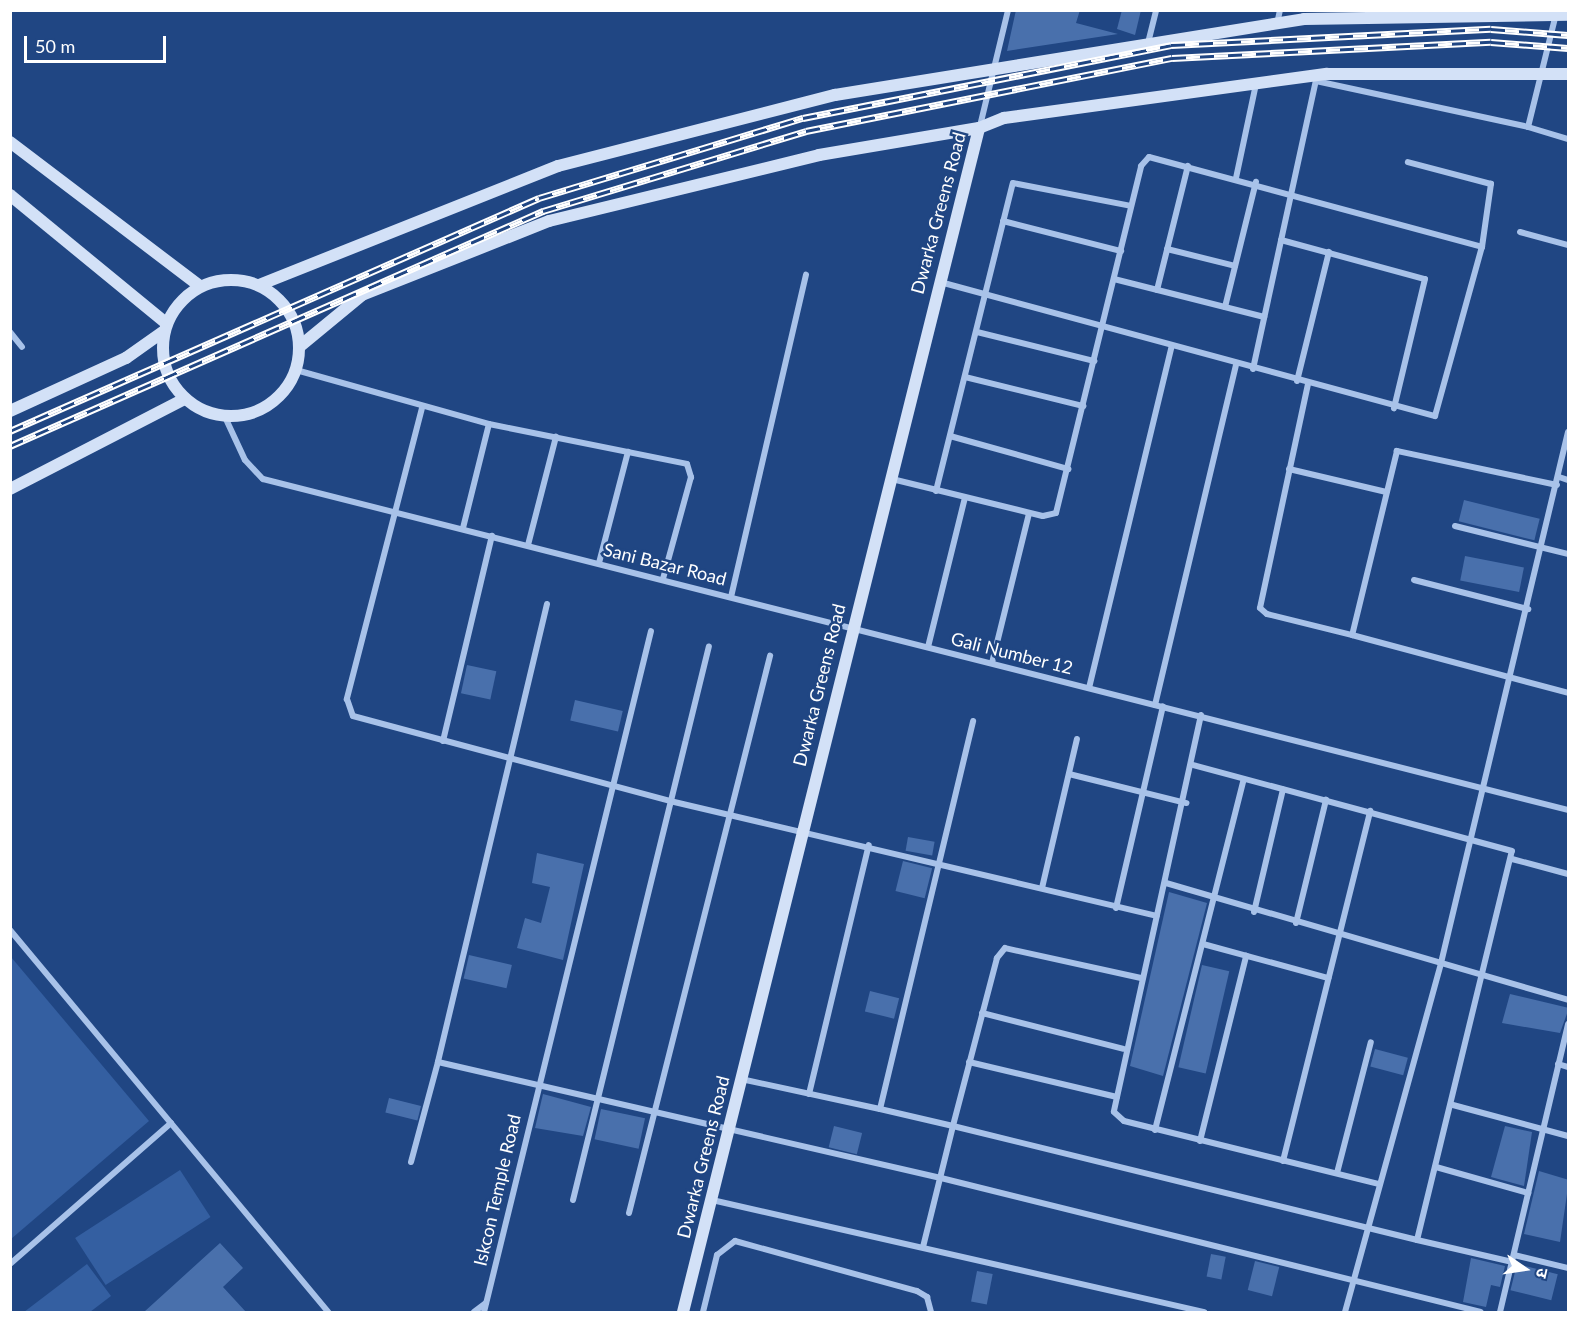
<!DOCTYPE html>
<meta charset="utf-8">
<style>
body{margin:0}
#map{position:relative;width:1579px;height:1323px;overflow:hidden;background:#204683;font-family:Lato,"Noto Sans Devanagari",sans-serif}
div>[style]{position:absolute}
.green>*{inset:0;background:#345fa1;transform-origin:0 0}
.building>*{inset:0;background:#4970ac;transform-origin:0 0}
.street>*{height:6px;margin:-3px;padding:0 3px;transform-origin:3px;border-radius:3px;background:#a8c2e9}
.secondary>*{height:12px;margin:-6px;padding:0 6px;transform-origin:6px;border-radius:6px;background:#d3e1f7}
.secondary>.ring{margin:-6px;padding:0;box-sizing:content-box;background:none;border:12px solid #d3e1f7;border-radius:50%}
.rail>*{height:7px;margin-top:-3.5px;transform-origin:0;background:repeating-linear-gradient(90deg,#204683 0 14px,#fff 0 28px);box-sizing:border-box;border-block:2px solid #fff}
span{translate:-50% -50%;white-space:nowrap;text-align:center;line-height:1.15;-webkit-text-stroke:5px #204683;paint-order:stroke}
.street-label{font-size:18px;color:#fff}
.frame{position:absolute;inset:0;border:12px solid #fff;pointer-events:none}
.north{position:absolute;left:1495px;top:1239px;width:60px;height:60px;-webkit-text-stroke:4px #204683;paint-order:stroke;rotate:103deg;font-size:16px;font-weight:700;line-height:24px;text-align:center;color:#fff}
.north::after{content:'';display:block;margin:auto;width:21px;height:27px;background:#fff;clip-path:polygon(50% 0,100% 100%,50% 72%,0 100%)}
.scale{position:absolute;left:24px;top:36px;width:142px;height:27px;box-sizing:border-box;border:3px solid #fff;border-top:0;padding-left:8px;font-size:18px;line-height:21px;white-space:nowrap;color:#fff;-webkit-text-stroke:4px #204683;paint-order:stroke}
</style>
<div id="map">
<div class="green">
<i style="clip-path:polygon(11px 957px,149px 1121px,11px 1239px,10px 1239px)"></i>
<i style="left:180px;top:1170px;width:56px;height:125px;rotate:57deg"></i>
<i style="clip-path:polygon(87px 1264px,111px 1296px,90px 1312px,24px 1312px)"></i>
</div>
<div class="building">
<i style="clip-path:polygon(1016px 10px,1080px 10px,1076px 23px,1118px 34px,1007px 51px)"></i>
<i style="clip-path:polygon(1122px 10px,1141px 10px,1135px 35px,1117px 29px)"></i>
<i style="left:1464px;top:500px;width:78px;height:22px;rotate:14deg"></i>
<i style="left:1465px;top:556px;width:60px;height:25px;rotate:11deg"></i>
<i style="left:467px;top:665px;width:30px;height:29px;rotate:12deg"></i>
<i style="left:575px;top:700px;width:49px;height:21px;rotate:13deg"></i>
<i style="left:908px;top:837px;width:27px;height:14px;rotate:10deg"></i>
<i style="clip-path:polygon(537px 853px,584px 864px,563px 960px,517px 948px,525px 918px,541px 923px,550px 887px,532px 883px)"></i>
<i style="left:903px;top:861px;width:30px;height:31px;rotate:14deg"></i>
<i style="clip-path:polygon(1169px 892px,1207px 903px,1163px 1076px,1130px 1066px)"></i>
<i style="left:469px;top:955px;width:44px;height:24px;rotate:13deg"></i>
<i style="left:1202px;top:965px;width:28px;height:105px;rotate:13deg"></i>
<i style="left:870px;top:991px;width:30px;height:21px;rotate:14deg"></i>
<i style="clip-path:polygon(1510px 994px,1569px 1008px,1560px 1033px,1502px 1023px)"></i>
<i style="left:1375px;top:1049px;width:34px;height:18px;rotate:15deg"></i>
<i style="clip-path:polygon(543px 1094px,591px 1107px,583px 1136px,535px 1128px)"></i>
<i style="left:389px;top:1098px;width:33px;height:15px;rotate:14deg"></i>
<i style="left:601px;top:1109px;width:45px;height:31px;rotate:12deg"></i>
<i style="left:834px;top:1126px;width:29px;height:22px;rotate:14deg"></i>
<i style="clip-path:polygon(1505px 1126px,1532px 1132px,1524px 1186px,1491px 1177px)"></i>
<i style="clip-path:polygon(1539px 1171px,1569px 1180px,1560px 1242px,1524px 1234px)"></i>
<i style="clip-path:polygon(220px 1243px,243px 1268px,223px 1287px,246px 1312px,144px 1312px)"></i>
<i style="left:1211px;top:1254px;width:15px;height:23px;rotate:11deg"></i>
<i style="clip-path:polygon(1471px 1258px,1505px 1266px,1500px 1287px,1491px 1285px,1486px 1307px,1463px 1302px)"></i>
<i style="left:1255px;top:1261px;width:25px;height:30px;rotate:14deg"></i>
<i style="left:1517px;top:1264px;width:42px;height:27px;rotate:14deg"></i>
<i style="left:977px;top:1271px;width:16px;height:31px;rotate:11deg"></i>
</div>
<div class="street">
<i style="left:1556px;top:14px;width:116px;rotate:103.9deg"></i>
<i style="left:1528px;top:127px;width:42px;rotate:16.7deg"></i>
<i style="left:1277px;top:24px;width:14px;rotate:-78deg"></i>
<i style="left:1148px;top:43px;width:34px;rotate:-76deg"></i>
<i style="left:1316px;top:81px;width:217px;rotate:12.2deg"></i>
<i style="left:980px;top:126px;width:119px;rotate:-76.4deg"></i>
<i style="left:1236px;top:178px;width:96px;rotate:-78deg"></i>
<i style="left:1003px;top:221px;width:122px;rotate:14.3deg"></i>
<i style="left:1520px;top:232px;width:50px;rotate:15.2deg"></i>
<i style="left:1281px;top:240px;width:149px;rotate:15.2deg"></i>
<i style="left:1425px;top:279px;width:133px;rotate:103.5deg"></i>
<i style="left:1167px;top:249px;width:70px;rotate:14deg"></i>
<i style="left:1114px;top:279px;width:155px;rotate:14.2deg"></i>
<i style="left:940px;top:282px;width:513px;rotate:15.15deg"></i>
<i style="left:1435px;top:416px;width:175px;rotate:-74.5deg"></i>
<i style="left:1482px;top:247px;width:64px;rotate:-81.9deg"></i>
<i style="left:1491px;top:184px;width:86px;rotate:-165.2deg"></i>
<i style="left:1157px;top:290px;width:128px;rotate:-76deg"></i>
<i style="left:1225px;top:307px;width:129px;rotate:-76.1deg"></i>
<i style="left:10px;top:332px;width:19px;rotate:51deg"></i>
<i style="left:977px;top:332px;width:121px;rotate:13.9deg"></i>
<i style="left:1253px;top:369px;width:300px;rotate:-77.7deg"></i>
<i style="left:296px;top:370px;width:200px;rotate:15.6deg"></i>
<i style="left:489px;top:424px;width:202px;rotate:11.4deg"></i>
<i style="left:687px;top:464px;width:14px;rotate:73deg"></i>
<i style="left:691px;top:477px;width:106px;rotate:105.4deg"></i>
<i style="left:965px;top:377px;width:122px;rotate:13.8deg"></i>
<i style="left:1297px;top:381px;width:133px;rotate:-76.1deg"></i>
<i style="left:1308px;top:384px;width:229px;rotate:102.1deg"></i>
<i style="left:1260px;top:608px;width:9px;rotate:41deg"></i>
<i style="left:1267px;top:614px;width:88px;rotate:13.9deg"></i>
<i style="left:422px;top:408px;width:301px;rotate:104.5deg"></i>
<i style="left:347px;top:699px;width:18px;rotate:71deg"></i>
<i style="left:353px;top:716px;width:328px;rotate:15deg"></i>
<i style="left:670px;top:801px;width:500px;rotate:13.29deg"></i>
<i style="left:225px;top:417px;width:47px;rotate:65.1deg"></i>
<i style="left:245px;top:460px;width:26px;rotate:47deg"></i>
<i style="left:263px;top:479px;width:1346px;rotate:14.23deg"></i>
<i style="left:950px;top:436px;width:123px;rotate:15.6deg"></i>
<i style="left:1289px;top:469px;width:100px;rotate:13.3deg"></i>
<i style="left:1559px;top:477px;width:9px;rotate:18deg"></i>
<i style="left:892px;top:479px;width:155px;rotate:13.8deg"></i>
<i style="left:1043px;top:516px;width:13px;rotate:-13deg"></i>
<i style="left:1056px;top:513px;width:357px;rotate:-76.2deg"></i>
<i style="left:1141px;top:166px;width:12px;rotate:-48deg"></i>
<i style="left:1149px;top:157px;width:345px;rotate:15.1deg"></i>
<i style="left:1557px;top:485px;width:164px;rotate:-168deg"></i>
<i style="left:1397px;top:451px;width:189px;rotate:103.7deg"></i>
<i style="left:1352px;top:635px;width:224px;rotate:15deg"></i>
<i style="left:936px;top:491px;width:317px;rotate:-76deg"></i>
<i style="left:1013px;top:183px;width:120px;rotate:11deg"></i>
<i style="left:1455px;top:526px;width:116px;rotate:13.9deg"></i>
<i style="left:463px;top:528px;width:107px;rotate:-76deg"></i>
<i style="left:528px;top:545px;width:112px;rotate:-75.5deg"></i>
<i style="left:599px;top:563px;width:115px;rotate:-75.4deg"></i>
<i style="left:1414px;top:580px;width:118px;rotate:14.3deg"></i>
<i style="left:731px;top:597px;width:331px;rotate:-76.9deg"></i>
<i style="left:547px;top:604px;width:471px;rotate:103.4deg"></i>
<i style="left:438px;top:1062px;width:516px;rotate:12.99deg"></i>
<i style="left:941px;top:1178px;width:556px;rotate:13.94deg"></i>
<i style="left:928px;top:647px;width:154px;rotate:-76.1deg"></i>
<i style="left:992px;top:663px;width:154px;rotate:-76.1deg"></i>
<i style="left:1089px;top:688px;width:352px;rotate:-76.4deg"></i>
<i style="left:1155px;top:705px;width:350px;rotate:-76.6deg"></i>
<i style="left:1201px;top:715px;width:406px;rotate:102.4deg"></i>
<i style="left:1114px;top:1112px;width:13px;rotate:42deg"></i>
<i style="left:1124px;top:1121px;width:263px;rotate:13.9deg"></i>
<i style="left:443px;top:741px;width:211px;rotate:-76.6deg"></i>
<i style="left:1069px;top:774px;width:121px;rotate:13.9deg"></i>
<i style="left:1512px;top:859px;width:58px;rotate:15deg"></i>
<i style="left:1166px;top:883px;width:419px;rotate:16.2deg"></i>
<i style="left:1042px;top:888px;width:153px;rotate:-76.8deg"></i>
<i style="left:1116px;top:908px;width:207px;rotate:-76.9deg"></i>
<i style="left:1254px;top:912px;width:126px;rotate:-76.7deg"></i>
<i style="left:1296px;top:923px;width:127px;rotate:-76.3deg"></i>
<i style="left:10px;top:930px;width:497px;rotate:50.2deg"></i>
<i style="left:1203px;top:944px;width:130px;rotate:15.2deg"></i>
<i style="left:1141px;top:978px;width:139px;rotate:-167.6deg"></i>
<i style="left:1005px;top:948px;width:13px;rotate:129deg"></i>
<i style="left:997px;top:958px;width:174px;rotate:104.7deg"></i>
<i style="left:953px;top:1126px;width:478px;rotate:13.8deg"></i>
<i style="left:1417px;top:1240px;width:400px;rotate:-76.3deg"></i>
<i style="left:1512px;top:851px;width:330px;rotate:-164.9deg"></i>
<i style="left:982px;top:1013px;width:146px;rotate:14.2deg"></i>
<i style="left:969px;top:1062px;width:152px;rotate:13.3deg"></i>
<i style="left:1558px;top:1064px;width:10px;rotate:17deg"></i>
<i style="left:741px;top:1079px;width:142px;rotate:12.2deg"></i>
<i style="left:809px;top:1094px;width:256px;rotate:-76.5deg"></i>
<i style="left:1453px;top:1105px;width:119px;rotate:15.1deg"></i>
<i style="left:1155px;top:1130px;width:362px;rotate:-75.8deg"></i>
<i style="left:1200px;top:1141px;width:191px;rotate:-76deg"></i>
<i style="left:1283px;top:1161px;width:361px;rotate:-76deg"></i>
<i style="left:411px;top:1162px;width:104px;rotate:-74.9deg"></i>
<i style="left:1436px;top:1167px;width:96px;rotate:15.8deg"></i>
<i style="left:1337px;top:1173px;width:135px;rotate:-75.5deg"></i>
<i style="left:573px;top:1200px;width:570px;rotate:-76.21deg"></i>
<i style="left:712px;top:1200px;width:505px;rotate:12.82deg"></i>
<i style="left:629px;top:1213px;width:575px;rotate:-75.79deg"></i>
<i style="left:1417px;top:1240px;width:98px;rotate:13deg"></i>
<i style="left:923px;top:1247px;width:125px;rotate:-76.1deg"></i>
<i style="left:953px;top:1126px;width:75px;rotate:-166.9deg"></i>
<i style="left:880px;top:1109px;width:399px;rotate:-76.5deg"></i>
<i style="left:1514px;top:1255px;width:56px;rotate:13.5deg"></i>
<i style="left:10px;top:1264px;width:214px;rotate:-41.2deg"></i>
<i style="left:474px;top:1312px;width:15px;rotate:-37deg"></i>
<i style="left:484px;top:1312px;width:701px;rotate:-76.22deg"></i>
<i style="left:703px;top:1312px;width:59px;rotate:-76.2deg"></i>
<i style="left:717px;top:1255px;width:23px;rotate:-38deg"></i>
<i style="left:735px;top:1241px;width:189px;rotate:15.4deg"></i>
<i style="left:917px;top:1291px;width:12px;rotate:31deg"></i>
<i style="left:927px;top:1297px;width:16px;rotate:75deg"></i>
<i style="left:1345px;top:1312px;width:362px;rotate:-74.6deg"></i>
<i style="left:1441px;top:963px;width:546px;rotate:-76.55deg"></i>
<i style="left:1500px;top:1312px;width:296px;rotate:-76.7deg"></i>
</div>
<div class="secondary">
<i style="left:10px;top:142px;width:238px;rotate:37.2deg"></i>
<i style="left:10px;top:195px;width:202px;rotate:39.4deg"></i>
<i class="ring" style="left:163px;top:280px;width:124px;height:124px"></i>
<i style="left:259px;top:285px;width:322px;rotate:-21.7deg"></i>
<i style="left:558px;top:166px;width:286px;rotate:-14.4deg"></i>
<i style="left:835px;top:95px;width:475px;rotate:-9.2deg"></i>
<i style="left:1304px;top:19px;width:264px;rotate:-0.9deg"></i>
<i style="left:299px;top:347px;width:82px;rotate:-39.5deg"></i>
<i style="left:362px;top:295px;width:201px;rotate:-21.6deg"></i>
<i style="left:549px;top:221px;width:278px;rotate:-13.7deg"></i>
<i style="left:819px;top:155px;width:162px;rotate:-9.6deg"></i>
<i style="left:979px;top:128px;width:27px;rotate:-22deg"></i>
<i style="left:1004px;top:118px;width:326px;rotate:-7.8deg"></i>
<i style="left:1327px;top:74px;width:241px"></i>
<i style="left:10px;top:411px;width:128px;rotate:-24.6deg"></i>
<i style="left:126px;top:358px;width:47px;rotate:-35.4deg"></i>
<i style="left:10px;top:489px;width:196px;rotate:-27.3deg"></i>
<i style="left:683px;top:1312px;width:1220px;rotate:-75.96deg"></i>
</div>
<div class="rail">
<i style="left:10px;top:431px;width:578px;rotate:-23.77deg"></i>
<i style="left:539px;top:198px;width:276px;rotate:-16.9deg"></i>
<i style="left:803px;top:118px;width:375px;rotate:-11.2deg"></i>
<i style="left:1171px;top:45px;width:320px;rotate:-2.9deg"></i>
<i style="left:1491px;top:29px;width:77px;rotate:4.5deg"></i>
<i style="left:10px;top:446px;width:583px;rotate:-23.79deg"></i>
<i style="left:543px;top:211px;width:275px;rotate:-16.9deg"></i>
<i style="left:806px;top:131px;width:373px;rotate:-11.3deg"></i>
<i style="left:1172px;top:58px;width:319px;rotate:-2.9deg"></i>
<i style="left:1491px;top:42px;width:77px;rotate:4.5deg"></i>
</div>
<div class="street-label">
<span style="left:938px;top:213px;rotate:-75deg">Dwarka Greens Road</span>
<span style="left:665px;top:564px;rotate:14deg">Sani Bazar Road</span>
<span style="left:1012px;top:653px;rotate:14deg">Gali Number 12</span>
<span style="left:819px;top:685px;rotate:-76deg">Dwarka Greens Road</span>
<span style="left:703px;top:1157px;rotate:-76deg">Dwarka Greens Road</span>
<span style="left:497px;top:1190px;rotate:-77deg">Iskcon Temple Road</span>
</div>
<div class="frame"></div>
<div class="north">उ</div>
<div class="scale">50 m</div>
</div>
